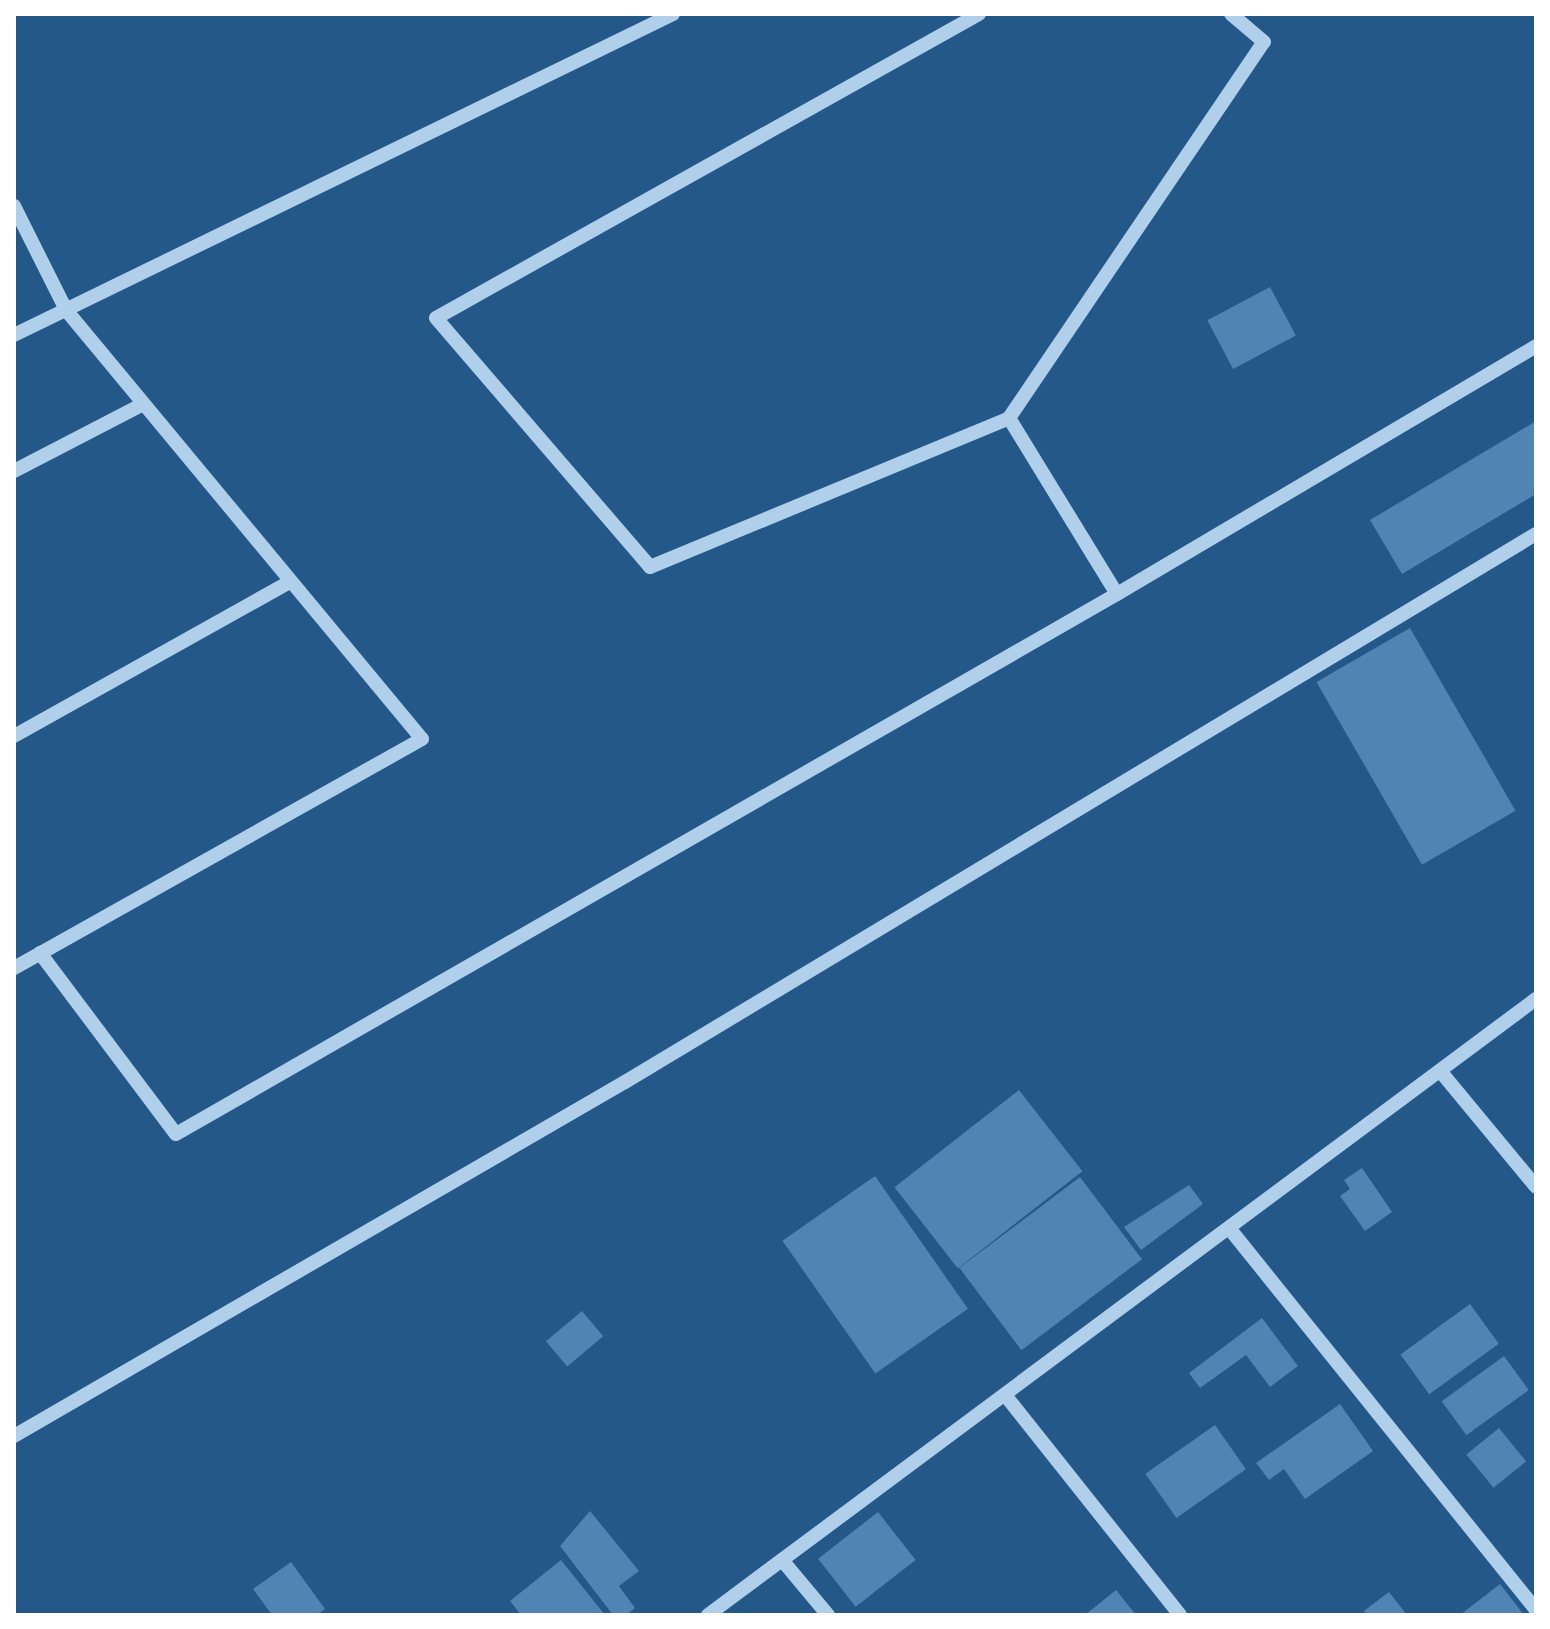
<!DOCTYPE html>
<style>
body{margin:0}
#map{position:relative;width:1550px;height:1629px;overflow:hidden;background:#235889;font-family:Overpass,sans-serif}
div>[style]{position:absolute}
.building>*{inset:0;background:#5084b2;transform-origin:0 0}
.minor>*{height:14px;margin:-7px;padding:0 7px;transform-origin:7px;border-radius:7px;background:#afcfea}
span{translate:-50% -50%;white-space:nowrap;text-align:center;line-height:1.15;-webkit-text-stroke:8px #235889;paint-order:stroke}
.frame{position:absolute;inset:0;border:16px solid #fff;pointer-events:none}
</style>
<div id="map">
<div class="building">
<i style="left:1270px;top:287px;width:55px;height:71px;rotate:62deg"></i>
<i style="clip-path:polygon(1536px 421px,1536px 494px,1402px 574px,1370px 520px)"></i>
<i style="left:1410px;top:628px;width:211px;height:108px;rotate:60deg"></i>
<i style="left:1019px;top:1090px;width:103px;height:158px;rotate:52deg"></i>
<i style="clip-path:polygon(1362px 1168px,1392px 1212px,1365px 1231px,1340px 1196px,1350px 1189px,1344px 1180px)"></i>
<i style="left:875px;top:1176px;width:162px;height:113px;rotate:55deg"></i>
<i style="left:1080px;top:1177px;width:103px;height:151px;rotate:53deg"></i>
<i style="clip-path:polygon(1189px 1185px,1203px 1204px,1141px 1250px,1124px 1227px)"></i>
<i style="left:1470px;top:1304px;width:49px;height:86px;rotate:54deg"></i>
<i style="left:582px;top:1311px;width:33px;height:47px;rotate:50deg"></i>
<i style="clip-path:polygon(1262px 1318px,1298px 1366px,1270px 1387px,1246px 1355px,1200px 1388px,1189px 1373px)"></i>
<i style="left:1504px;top:1356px;width:42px;height:77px;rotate:54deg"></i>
<i style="clip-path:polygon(1340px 1404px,1373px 1451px,1305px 1499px,1284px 1469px,1269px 1480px,1256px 1463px)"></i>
<i style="left:1215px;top:1425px;width:54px;height:85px;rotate:55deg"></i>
<i style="left:1499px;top:1428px;width:43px;height:42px;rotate:51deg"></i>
<i style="clip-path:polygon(590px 1511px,639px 1571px,619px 1586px,635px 1608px,626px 1615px,613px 1615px,560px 1546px)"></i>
<i style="left:878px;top:1512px;width:61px;height:76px;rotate:52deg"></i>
<i style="clip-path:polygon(561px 1560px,605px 1615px,521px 1615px,510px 1601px)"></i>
<i style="clip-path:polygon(291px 1562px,325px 1609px,317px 1615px,272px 1615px,253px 1589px)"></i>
<i style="clip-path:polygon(1500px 1584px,1524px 1615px,1460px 1615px)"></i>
<i style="clip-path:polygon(1116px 1590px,1136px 1615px,1085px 1615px)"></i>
<i style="clip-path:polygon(1389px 1592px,1407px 1615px,1367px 1615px,1364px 1611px)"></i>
</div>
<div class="minor">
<i style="left:979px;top:14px;width:622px;rotate:150.76deg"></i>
<i style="left:436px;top:318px;width:328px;rotate:49.3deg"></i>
<i style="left:650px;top:567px;width:389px;rotate:-22.5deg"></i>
<i style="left:1009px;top:418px;width:454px;rotate:-55.9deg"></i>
<i style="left:1264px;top:42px;width:43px;rotate:-139.7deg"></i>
<i style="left:14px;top:206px;width:116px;rotate:63.4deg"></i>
<i style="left:66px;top:310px;width:557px;rotate:50.31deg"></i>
<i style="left:422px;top:739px;width:468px;rotate:150.7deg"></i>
<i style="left:14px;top:335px;width:733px;rotate:-25.97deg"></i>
<i style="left:1009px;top:418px;width:206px;rotate:58.5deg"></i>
<i style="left:14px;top:471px;width:145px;rotate:-27.4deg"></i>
<i style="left:14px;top:736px;width:317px;rotate:-29.2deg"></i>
<i style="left:40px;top:953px;width:226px;rotate:53.1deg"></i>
<i style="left:176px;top:1134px;width:1085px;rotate:-29.85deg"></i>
<i style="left:1117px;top:594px;width:487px;rotate:-30.6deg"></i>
<i style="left:1441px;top:1072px;width:149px;rotate:50.4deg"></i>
<i style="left:1229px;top:1228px;width:490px;rotate:51.2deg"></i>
<i style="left:1005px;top:1395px;width:281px;rotate:51.5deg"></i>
<i style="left:14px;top:1436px;width:706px;rotate:-30.09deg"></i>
<i style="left:625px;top:1082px;width:1063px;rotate:-31.03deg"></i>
<i style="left:782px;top:1560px;width:72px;rotate:50.1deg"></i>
<i style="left:708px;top:1615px;width:1032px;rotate:-36.65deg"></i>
</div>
<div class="frame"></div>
</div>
